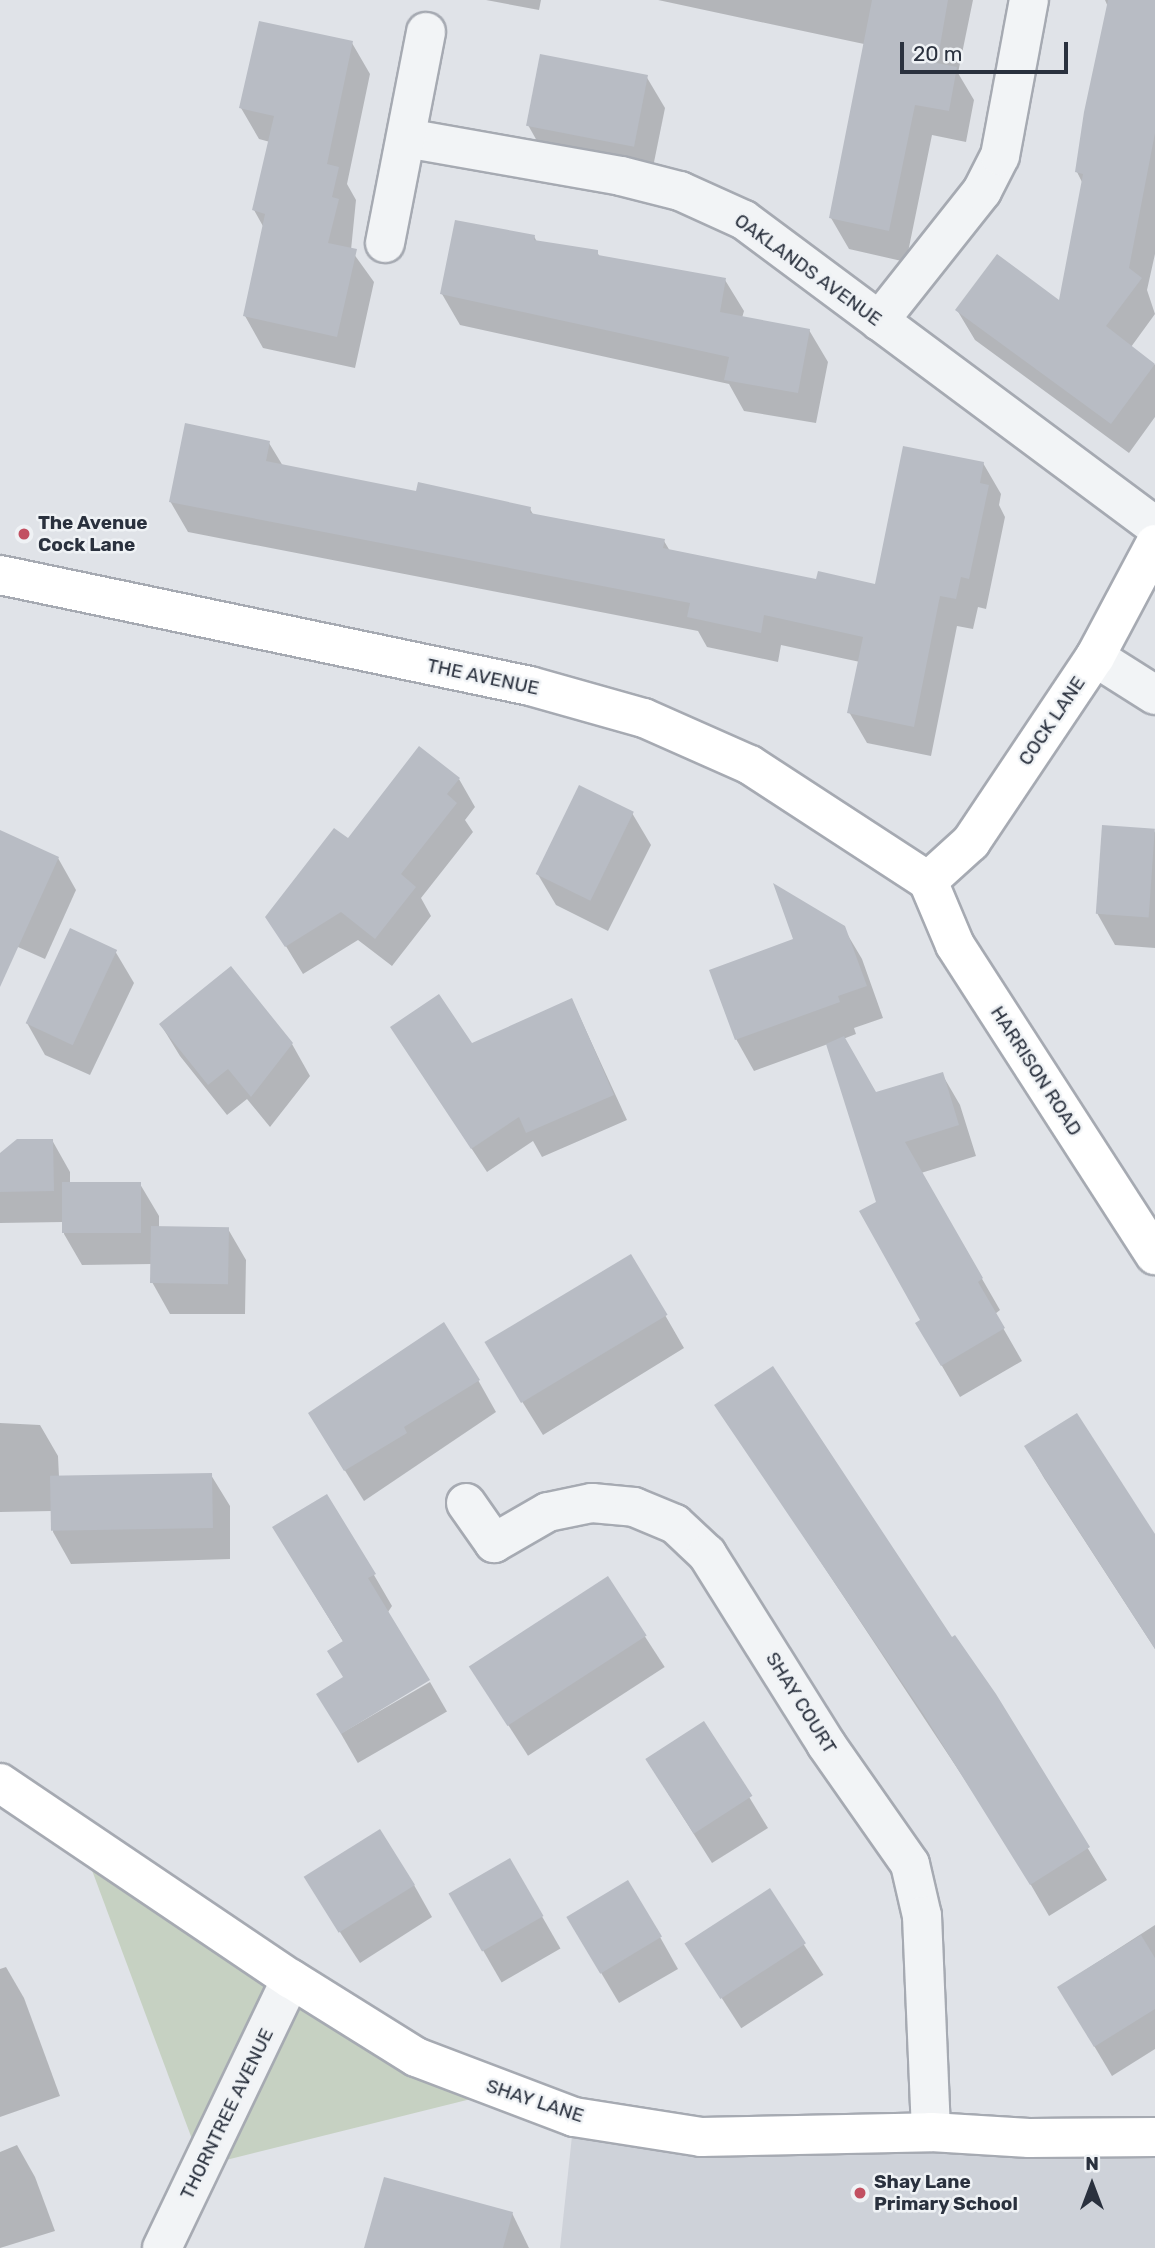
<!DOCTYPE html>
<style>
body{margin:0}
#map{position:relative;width:1155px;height:2248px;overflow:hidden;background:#e0e3e8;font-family:Rubik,sans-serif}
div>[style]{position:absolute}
.built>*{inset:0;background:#ced2d9}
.green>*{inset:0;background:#c6d1c2}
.shadow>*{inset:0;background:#0003;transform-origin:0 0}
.building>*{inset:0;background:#b8bcc4;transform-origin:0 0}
.roads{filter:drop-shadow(2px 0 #a6aab2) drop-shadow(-2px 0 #a6aab2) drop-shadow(0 2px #a6aab2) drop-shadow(0 -2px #a6aab2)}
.minor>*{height:38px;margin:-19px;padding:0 19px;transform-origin:19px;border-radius:19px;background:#f2f4f6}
.secondary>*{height:38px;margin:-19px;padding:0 19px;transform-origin:19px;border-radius:19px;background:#fff}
.dots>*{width:19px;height:19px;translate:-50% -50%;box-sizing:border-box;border:4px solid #eff2f5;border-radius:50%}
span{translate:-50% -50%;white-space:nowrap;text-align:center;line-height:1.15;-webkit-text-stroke:5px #eff2f5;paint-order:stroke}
.street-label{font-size:19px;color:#2a313e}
.poi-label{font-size:19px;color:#2a313e;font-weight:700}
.left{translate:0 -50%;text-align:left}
.north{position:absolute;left:1057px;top:2150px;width:70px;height:70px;-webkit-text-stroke:5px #eff2f5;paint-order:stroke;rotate:0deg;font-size:19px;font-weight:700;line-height:28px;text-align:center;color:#2a313e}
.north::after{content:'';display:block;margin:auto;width:24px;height:32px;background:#2a313e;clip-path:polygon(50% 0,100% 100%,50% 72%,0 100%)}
.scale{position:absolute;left:900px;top:42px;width:168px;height:32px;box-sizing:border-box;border:4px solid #2a313e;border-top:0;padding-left:9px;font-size:21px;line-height:24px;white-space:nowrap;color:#2a313e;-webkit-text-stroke:5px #eff2f5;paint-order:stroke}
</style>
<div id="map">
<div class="built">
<i style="clip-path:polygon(574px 2117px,1155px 2137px,1155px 2248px,560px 2248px)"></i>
</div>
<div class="green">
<i style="clip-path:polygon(80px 1838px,499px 2092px,202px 2166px)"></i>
</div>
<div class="shadow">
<i style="clip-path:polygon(486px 0,541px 0,539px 10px)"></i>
<i style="clip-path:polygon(658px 0,973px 0,958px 73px,974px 100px,966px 142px,932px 135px,906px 262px,849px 249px,831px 218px,864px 44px)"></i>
<i style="clip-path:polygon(1105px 0,1155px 0,1155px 254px,1147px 290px,1155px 314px,1131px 347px,1155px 365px,1155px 417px,1129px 453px,975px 340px,957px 310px,1060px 303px,1083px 184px,1077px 172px,1108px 7px)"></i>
<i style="clip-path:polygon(352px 43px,370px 74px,347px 184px,356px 200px,351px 250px,374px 282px,355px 368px,263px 348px,245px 316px,264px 228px,254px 210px,270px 142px,259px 139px,241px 108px)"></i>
<i style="clip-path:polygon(646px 76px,665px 108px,651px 177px,546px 157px,528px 125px)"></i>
<i style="clip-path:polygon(534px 236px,537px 242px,597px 252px,600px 257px,725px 280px,744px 311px,742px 318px,809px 330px,828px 362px,816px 423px,744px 411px,729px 384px,460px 325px,442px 294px)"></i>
<i style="clip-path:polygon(269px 443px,283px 466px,417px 493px,530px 509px,534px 516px,664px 541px,670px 551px,818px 581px,876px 586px,983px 463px,1001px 494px,999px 505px,1005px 517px,986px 609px,978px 607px,973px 629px,957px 626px,931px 756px,867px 743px,849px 712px,860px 662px,781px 645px,778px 662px,707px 647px,698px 631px,188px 532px,170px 501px)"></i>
<i style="clip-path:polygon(459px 779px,475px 807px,465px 820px,473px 832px,421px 898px,431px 916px,392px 966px,358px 940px,303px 974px,268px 917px,348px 841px)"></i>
<i style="clip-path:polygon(632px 813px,651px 845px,608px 931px,556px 905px,537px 873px)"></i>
<i style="clip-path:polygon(1155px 831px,1155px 948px,1115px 945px,1097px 913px)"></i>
<i style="clip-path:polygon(0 838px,58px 858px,76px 890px,45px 959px,0 939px)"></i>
<i style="clip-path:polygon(843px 927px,862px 959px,883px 1018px,854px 1028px,856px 1034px,843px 1039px,876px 1095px,942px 1074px,960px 1105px,976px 1156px,921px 1173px,1000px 1310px,995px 1314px,1022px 1361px,960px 1397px,917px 1323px,923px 1320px,878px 1203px,828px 1044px,754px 1071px,736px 1039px)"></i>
<i style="clip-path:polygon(115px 951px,134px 983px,90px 1075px,45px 1055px,27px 1023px)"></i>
<i style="clip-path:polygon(572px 1000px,627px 1120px,542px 1157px,533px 1141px,487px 1172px,392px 1028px,471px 1045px)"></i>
<i style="clip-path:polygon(161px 1025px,292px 1044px,310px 1076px,270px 1127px,247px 1099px,227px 1115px,180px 1056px)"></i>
<i style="clip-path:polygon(52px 1140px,70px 1172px,70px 1185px,140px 1184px,159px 1216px,159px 1228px,228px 1229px,246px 1260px,245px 1314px,170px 1314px,152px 1282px,152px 1264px,82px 1265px,64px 1234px,64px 1222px,0 1223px,0 1155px)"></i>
<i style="clip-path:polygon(631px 1256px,684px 1348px,543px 1435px,508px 1379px,575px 1296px,573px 1292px)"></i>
<i style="clip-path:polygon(478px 1380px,496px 1412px,364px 1501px,329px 1445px)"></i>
<i style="clip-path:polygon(717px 1405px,952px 1640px,995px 1695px,1107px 1880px,1049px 1916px,1006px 1842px)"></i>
<i style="clip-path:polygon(0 1423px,40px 1425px,58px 1456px,59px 1477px,211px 1475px,230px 1506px,230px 1559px,71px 1564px,53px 1532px,52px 1511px,0 1512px)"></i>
<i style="clip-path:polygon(1026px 1447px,1155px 1536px,1155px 1649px,1044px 1478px)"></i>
<i style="clip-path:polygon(293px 1559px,374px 1575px,392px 1606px,344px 1678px,344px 1643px)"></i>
<i style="left:607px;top:1578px;width:106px;height:163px;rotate:57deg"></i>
<i style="left:430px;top:1682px;width:34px;height:103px;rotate:60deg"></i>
<i style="clip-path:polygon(704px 1723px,768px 1828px,712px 1863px,666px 1790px)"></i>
<i style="left:510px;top:1861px;width:101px;height:68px;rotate:60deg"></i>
<i style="clip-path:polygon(414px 1885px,432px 1917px,360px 1963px,325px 1909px)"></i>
<i style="left:769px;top:1891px;width:100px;height:98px;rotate:57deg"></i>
<i style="clip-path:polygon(568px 1917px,660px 1937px,678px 1969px,619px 2003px)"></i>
<i style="clip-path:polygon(1155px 1925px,1155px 2049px,1112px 2076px,1059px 1987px)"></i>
<i style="clip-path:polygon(6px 1967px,24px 1998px,60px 2096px,0 2117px,0 1969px)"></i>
<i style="clip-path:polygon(17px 2145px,35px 2177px,55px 2231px,0 2248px,0 2152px)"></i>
<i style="clip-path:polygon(512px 2213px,529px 2248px,386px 2248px)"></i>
</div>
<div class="building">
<i style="clip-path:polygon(872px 0,948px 0,937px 63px,957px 67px,949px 111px,915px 105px,889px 231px,829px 218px)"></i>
<i style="clip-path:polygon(1108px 0,1155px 0,1155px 133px,1129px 268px,1142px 278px,1106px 326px,1155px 364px,1111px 424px,955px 310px,997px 254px,1059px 300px,1083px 174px,1075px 172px,1084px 112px)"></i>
<i style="clip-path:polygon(259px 21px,353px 41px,327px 164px,339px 167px,332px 197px,339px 199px,328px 243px,357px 249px,337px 337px,243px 316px,265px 214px,252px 210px,274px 116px,239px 108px)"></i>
<i style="left:540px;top:54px;width:110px;height:73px;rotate:11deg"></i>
<i style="clip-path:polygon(455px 220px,535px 235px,534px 240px,598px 250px,598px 255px,726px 278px,720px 312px,810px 329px,798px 393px,724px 380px,729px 357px,440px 294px)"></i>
<i style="clip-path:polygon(185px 423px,270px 441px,266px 461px,416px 491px,418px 482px,531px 507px,530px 513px,665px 539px,663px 548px,816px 579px,818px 571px,875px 584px,903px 446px,984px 462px,980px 483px,989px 485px,969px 579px,961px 577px,956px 599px,940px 596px,914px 727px,847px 713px,863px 637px,764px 615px,761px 633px,687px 617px,690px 603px,169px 502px)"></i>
<i style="clip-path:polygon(419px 746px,460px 778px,447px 794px,457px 803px,401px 874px,416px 887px,375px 939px,341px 912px,285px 947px,265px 917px,334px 828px,348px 838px)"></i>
<i style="left:579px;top:785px;width:61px;height:99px;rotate:26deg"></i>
<i style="left:1102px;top:825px;width:53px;height:89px;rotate:4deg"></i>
<i style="clip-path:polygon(0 830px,59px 857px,0 987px)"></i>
<i style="clip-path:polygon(773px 883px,845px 926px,867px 986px,838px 996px,840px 1002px,735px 1040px,709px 970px,793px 939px)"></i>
<i style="left:70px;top:928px;width:52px;height:105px;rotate:25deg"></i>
<i style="clip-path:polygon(231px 966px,293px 1043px,251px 1097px,228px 1069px,208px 1085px,159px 1024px)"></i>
<i style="clip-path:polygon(439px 994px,472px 1043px,572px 998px,614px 1095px,526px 1133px,519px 1117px,471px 1149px,390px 1027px)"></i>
<i style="clip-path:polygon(844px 1036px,876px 1092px,943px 1072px,959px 1125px,905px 1142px,983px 1278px,978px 1282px,1005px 1328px,941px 1366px,915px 1323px,920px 1320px,859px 1211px,876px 1202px,826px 1044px)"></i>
<i style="clip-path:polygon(17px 1139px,53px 1139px,54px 1191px,0 1192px,0 1153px)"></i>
<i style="left:141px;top:1182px;width:51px;height:79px;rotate:90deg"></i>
<i style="left:151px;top:1226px;width:78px;height:57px;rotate:1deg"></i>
<i style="left:631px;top:1254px;width:71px;height:171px;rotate:59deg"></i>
<i style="clip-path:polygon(444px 1322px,480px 1380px,404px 1427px,407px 1433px,344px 1471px,308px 1413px)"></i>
<i style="clip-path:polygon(773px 1366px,952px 1637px,955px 1635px,996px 1694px,1090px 1847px,1030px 1885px,924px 1715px,714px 1405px)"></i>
<i style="clip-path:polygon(1077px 1413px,1155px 1534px,1155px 1649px,1024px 1446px)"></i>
<i style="left:212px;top:1473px;width:55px;height:162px;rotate:89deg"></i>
<i style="clip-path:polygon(327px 1494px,376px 1574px,368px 1578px,430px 1680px,341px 1734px,316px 1694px,343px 1677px,327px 1651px,343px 1641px,272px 1527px)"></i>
<i style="left:608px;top:1576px;width:71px;height:166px;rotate:57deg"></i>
<i style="left:704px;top:1721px;width:89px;height:70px;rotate:57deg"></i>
<i style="left:380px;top:1829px;width:66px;height:90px;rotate:58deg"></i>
<i style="left:510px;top:1858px;width:67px;height:71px;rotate:60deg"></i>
<i style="left:628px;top:1880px;width:66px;height:72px;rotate:59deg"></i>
<i style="left:770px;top:1888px;width:66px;height:102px;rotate:57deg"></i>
<i style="clip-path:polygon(1141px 1935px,1155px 1958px,1155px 2009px,1094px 2047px,1057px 1987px)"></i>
<i style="clip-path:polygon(384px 2177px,513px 2212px,503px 2248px,364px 2248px)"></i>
</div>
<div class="roads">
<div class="minor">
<i style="left:406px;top:138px;width:218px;rotate:10deg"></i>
<i style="left:621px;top:176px;width:61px;rotate:14.3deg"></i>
<i style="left:680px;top:191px;width:70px;rotate:24.4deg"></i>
<i style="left:744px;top:220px;width:512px;rotate:36.67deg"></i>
<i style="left:385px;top:243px;width:215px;rotate:-79deg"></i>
<i style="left:879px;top:321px;width:166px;rotate:-51.6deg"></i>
<i style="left:982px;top:191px;width:39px;rotate:-63deg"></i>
<i style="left:1000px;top:156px;width:159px;rotate:-79.5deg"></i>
<i style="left:1095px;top:657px;width:71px;rotate:32.3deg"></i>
<i style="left:466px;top:1503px;width:49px;rotate:55deg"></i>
<i style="left:494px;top:1543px;width:62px;rotate:-29.9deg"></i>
<i style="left:548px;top:1512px;width:45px;rotate:-11.6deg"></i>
<i style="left:592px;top:1503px;width:42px;rotate:5.4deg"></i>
<i style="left:634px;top:1507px;width:44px;rotate:22.5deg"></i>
<i style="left:675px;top:1524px;width:44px;rotate:43.2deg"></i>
<i style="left:707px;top:1554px;width:224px;rotate:57.9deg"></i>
<i style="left:826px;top:1744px;width:146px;rotate:55deg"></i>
<i style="left:910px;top:1864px;width:53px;rotate:77deg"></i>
<i style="left:922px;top:1916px;width:216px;rotate:87.6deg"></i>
<i style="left:162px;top:2248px;width:298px;rotate:-64.4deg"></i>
</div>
<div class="secondary">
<i style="left:0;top:575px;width:541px;rotate:11.83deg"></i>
<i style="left:530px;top:686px;width:118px;rotate:15.7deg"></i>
<i style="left:644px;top:718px;width:116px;rotate:23.9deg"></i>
<i style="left:750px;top:765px;width:212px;rotate:33.1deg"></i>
<i style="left:928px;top:881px;width:69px;rotate:67.1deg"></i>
<i style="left:955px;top:945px;width:369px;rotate:57.2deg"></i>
<i style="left:928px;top:881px;width:58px;rotate:-42.2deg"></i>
<i style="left:971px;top:842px;width:223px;rotate:-56.2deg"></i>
<i style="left:1095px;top:657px;width:128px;rotate:-62deg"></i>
<i style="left:0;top:1783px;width:351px;rotate:34deg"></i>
<i style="left:291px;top:1979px;width:147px;rotate:32deg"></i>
<i style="left:416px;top:2057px;width:169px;rotate:20.8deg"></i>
<i style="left:574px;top:2117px;width:129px;rotate:8.9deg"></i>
<i style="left:701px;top:2137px;width:230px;rotate:-1.2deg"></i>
<i style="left:931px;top:2132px;width:98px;rotate:3.5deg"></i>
<i style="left:1029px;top:2138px;width:126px;rotate:-0.5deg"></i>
</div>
</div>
<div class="dots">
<i style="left:24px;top:534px;background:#c25061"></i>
<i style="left:860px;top:2193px;background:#c25061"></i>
</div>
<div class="street-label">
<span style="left:808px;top:270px;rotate:36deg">OAKLANDS AVENUE</span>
<span style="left:483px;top:677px;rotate:12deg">THE AVENUE</span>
<span style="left:1052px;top:721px;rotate:-56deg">COCK LANE</span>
<span style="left:1036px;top:1071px;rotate:57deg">HARRISON ROAD</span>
<span style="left:801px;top:1703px;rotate:58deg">SHAY COURT</span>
<span style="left:535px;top:2101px;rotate:18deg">SHAY LANE</span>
<span style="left:227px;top:2114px;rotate:-64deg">THORNTREE AVENUE</span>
</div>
<div class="poi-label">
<span class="left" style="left:38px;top:534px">The Avenue<br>Cock Lane</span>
<span class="left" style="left:874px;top:2193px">Shay Lane<br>Primary School</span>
</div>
<div class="north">N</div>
<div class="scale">20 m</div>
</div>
